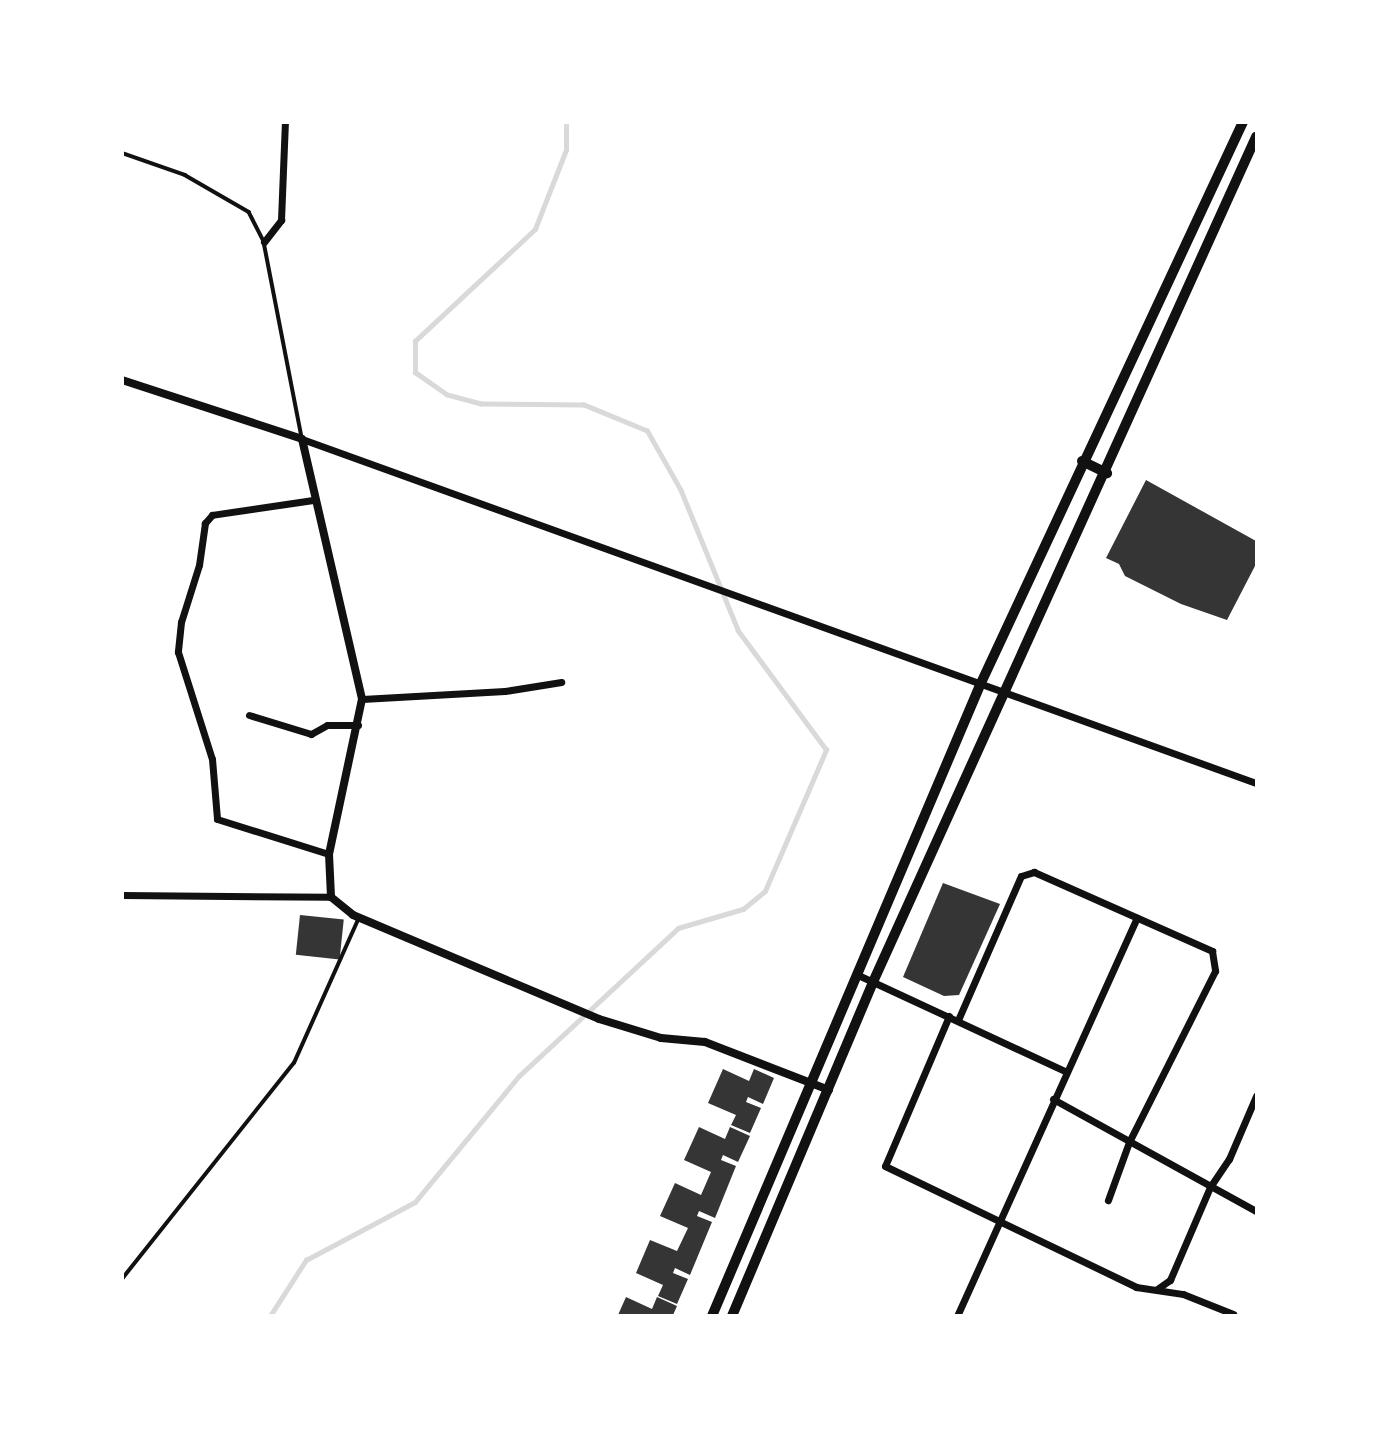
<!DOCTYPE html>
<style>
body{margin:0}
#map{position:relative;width:1379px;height:1438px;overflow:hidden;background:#fff;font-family:"Source Serif 4",serif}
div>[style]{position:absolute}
.stream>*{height:4.5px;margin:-2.25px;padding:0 2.25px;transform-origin:2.25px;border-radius:2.25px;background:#d9d9d9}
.building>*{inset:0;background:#353535;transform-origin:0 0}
.path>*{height:2.5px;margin:-1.25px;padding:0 1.25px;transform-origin:1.25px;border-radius:1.25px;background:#111}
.service>*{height:3.5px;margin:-1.75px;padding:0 1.75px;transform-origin:1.75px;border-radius:1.75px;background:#111}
.minor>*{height:7px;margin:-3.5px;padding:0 3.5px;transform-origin:3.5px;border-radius:3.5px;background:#111}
.tertiary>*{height:8px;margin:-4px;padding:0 4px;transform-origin:4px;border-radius:4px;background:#111}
.primary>*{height:10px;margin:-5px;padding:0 5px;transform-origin:5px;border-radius:5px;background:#111}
span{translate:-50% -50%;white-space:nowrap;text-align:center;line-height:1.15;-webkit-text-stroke:7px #fff;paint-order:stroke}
.frame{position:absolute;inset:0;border:124px solid #fff;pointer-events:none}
</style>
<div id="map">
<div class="stream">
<i style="left:270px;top:1316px;width:67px;rotate:-57.3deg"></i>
<i style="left:306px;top:1260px;width:123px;rotate:-28deg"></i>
<i style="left:415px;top:1202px;width:163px;rotate:-50.5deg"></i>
<i style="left:519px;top:1076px;width:217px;rotate:-42.9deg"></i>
<i style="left:678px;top:928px;width:68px;rotate:-16.3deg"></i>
<i style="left:743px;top:909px;width:28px;rotate:-39deg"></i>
<i style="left:765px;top:891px;width:154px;rotate:-66.6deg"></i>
<i style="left:826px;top:750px;width:148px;rotate:-126.5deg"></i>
<i style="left:738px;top:631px;width:151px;rotate:-112.2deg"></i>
<i style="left:681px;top:491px;width:69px;rotate:-119.5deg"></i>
<i style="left:647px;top:431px;width:68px;rotate:-157.6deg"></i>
<i style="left:584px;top:405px;width:103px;rotate:-179.4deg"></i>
<i style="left:481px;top:404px;width:35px;rotate:-165deg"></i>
<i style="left:447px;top:395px;width:39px;rotate:-145deg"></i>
<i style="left:415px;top:373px;width:32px;rotate:-90deg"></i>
<i style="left:415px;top:341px;width:164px;rotate:-43deg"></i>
<i style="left:535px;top:229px;width:85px;rotate:-68.6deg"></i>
<i style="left:566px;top:150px;width:28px;rotate:-90deg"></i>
</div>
<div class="building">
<i style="clip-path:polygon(1146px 480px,1256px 541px,1256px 564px,1227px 620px,1181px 604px,1125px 576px,1119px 564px,1106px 558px)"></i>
<i style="clip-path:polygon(943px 883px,1000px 904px,959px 995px,944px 996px,903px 977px)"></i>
<i style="left:300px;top:915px;width:44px;height:40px;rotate:6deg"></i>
<i style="clip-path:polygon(723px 1069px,749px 1081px,754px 1069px,774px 1078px,763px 1104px,748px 1097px,746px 1102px,761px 1108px,750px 1133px,731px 1125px,736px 1115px,708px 1103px)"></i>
<i style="clip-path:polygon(699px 1127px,725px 1139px,730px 1127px,750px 1136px,738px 1162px,723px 1155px,721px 1160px,736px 1166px,715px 1218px,699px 1211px,697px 1216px,712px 1222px,690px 1275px,675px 1268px,673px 1273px,688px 1279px,677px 1304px,658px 1296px,663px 1285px,636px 1273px,650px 1240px,677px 1251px,688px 1228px,660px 1216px,675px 1183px,701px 1195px,711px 1172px,684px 1160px)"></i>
<i style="clip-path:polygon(626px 1297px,652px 1309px,657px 1297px,677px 1306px,673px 1315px,618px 1315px)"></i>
</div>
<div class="path">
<i style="left:1256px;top:1316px;width:2px;rotate:-90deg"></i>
</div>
<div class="service">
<i style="left:122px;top:153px;width:67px;rotate:19.2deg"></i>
<i style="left:185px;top:175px;width:74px;rotate:30deg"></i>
<i style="left:249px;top:212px;width:34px;rotate:63deg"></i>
<i style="left:264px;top:242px;width:199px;rotate:79deg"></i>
<i style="left:122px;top:1279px;width:276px;rotate:-51.5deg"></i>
<i style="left:294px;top:1063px;width:159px;rotate:-65.9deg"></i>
</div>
<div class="minor">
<i style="left:264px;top:242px;width:28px;rotate:-52deg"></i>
<i style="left:281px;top:220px;width:98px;rotate:-87.7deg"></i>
<i style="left:302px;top:439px;width:1014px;rotate:19.83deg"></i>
<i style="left:313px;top:500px;width:102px;rotate:171.6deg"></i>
<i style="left:212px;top:515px;width:11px;rotate:131deg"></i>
<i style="left:205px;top:523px;width:42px;rotate:98.1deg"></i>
<i style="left:199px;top:565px;width:60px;rotate:107.5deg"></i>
<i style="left:181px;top:622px;width:30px;rotate:96deg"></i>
<i style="left:178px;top:652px;width:112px;rotate:72.4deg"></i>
<i style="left:212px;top:759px;width:60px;rotate:85.2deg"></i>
<i style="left:217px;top:819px;width:117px;rotate:17.4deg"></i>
<i style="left:362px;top:699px;width:143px;rotate:-3.2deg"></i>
<i style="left:505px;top:691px;width:57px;rotate:-9.1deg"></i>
<i style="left:249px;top:715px;width:65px;rotate:17deg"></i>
<i style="left:311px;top:734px;width:18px;rotate:-29deg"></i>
<i style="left:327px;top:725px;width:31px"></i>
<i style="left:122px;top:895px;width:209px;rotate:0.5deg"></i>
<i style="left:858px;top:975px;width:230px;rotate:24.9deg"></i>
<i style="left:949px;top:1016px;width:163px;rotate:113.1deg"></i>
<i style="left:885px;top:1166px;width:279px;rotate:25.7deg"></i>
<i style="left:1136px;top:1287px;width:48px;rotate:8.5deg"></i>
<i style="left:1183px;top:1294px;width:54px;rotate:21.8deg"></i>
<i style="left:958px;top:1020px;width:157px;rotate:-66.4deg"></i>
<i style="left:1021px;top:876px;width:14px;rotate:-17deg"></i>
<i style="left:1034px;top:872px;width:195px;rotate:23.9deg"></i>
<i style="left:1212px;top:951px;width:20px;rotate:81deg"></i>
<i style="left:1215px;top:971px;width:191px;rotate:116.7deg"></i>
<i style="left:1129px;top:1142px;width:62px;rotate:109.9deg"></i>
<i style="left:1053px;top:1099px;width:232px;rotate:28.9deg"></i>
<i style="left:1157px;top:1289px;width:16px;rotate:-35deg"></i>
<i style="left:1170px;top:1280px;width:101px;rotate:-66.7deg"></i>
<i style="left:1210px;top:1187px;width:34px;rotate:-56deg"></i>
<i style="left:1229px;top:1159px;width:69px;rotate:-66.8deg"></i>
<i style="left:957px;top:1316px;width:437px;rotate:-65.7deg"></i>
</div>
<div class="tertiary">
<i style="left:122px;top:380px;width:189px;rotate:18.1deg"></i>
<i style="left:302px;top:439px;width:267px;rotate:77deg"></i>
<i style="left:362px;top:699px;width:158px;rotate:102deg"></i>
<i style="left:329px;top:854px;width:43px;rotate:87.3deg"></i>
<i style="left:331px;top:897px;width:28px;rotate:39deg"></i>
<i style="left:353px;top:915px;width:267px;rotate:22.9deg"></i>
<i style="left:599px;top:1019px;width:65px;rotate:17deg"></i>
<i style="left:661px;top:1038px;width:44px;rotate:5.2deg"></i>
<i style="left:705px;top:1042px;width:133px;rotate:21.2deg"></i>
</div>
<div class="primary">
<i style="left:1082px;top:461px;width:28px;rotate:26deg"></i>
<i style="left:712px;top:1316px;width:688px;rotate:-66.98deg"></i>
<i style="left:981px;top:683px;width:619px;rotate:-64.97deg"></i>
<i style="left:732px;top:1316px;width:363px;rotate:-67.1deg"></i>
<i style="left:873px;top:982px;width:928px;rotate:-65.62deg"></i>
</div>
<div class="frame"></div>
</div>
